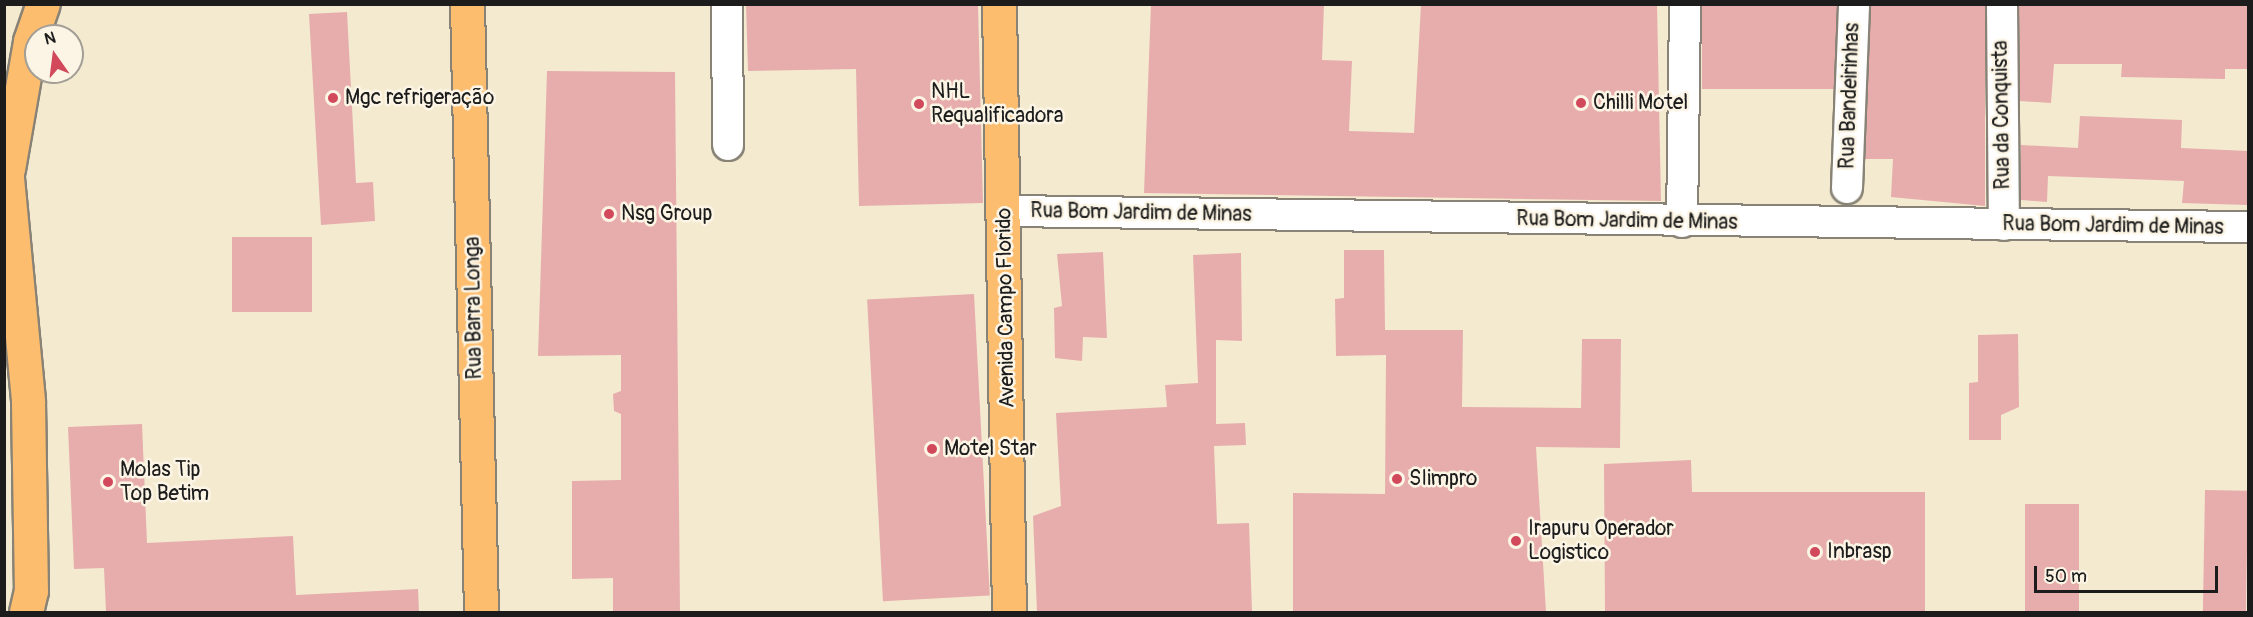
<!DOCTYPE html>
<meta charset="utf-8">
<style>
body{margin:0}
#map{position:relative;width:2253px;height:617px;overflow:hidden;background:#f4ead0;font-family:Pangolin,sans-serif}
div>[style]{position:absolute}
.building>*{inset:0;background:#e6adac;transform-origin:0 0}
.roads{filter:drop-shadow(2px 0 #888376) drop-shadow(-2px 0 #888376) drop-shadow(0 2px #888376) drop-shadow(0 -2px #888376)}
.minor>*{height:30px;margin:-15px;padding:0 15px;transform-origin:15px;border-radius:15px;background:#fff}
.major>*{height:33px;margin:-16.5px;padding:0 16.5px;transform-origin:16.5px;border-radius:16.5px;background:#fcbd6f}
.highway>*{height:33px;margin:-16.5px;padding:0 16.5px;transform-origin:16.5px;border-radius:16.5px;background:#fcbd6f}
.dots>*{width:16px;height:16px;translate:-50% -50%;box-sizing:border-box;border:3px solid #fcf5e5;border-radius:50%}
span{translate:-50% -50%;white-space:nowrap;text-align:center;line-height:1.15;-webkit-text-stroke:5px #fcf5e5;paint-order:stroke}
.poi-label{font-size:21px;color:#1c1c1c}
.left{translate:0 -50%;text-align:left}
.street-label{font-size:21px;color:#1c1c1c}
.frame{position:absolute;inset:0;border:6px solid #1c1c1c;pointer-events:none}
.north{position:absolute;left:24px;top:24px;width:60px;height:60px;box-sizing:border-box;background:#fcf5e5;border:2px solid #a29e95;border-radius:50%;rotate:346deg;font-size:16px;font-weight:700;line-height:24px;text-align:center;color:#1c1c1c}
.north::after{content:'';display:block;margin:auto;width:21px;height:27px;background:#d1495b;clip-path:polygon(50% 0,100% 100%,50% 72%,0 100%)}
.scale{position:absolute;left:2034px;top:566px;width:184px;height:27px;box-sizing:border-box;border:3px solid #1c1c1c;border-top:0;padding-left:8px;font-size:18px;line-height:21px;white-space:nowrap;color:#1c1c1c;-webkit-text-stroke:4px #fcf5e5;paint-order:stroke}
</style>
<div id="map">
<div class="building">
<i style="clip-path:polygon(746px 4px,978px 4px,983px 203px,859px 206px,856px 69px,748px 71px)"></i>
<i style="clip-path:polygon(1151px 4px,1324px 4px,1322px 60px,1352px 61px,1349px 131px,1414px 133px,1421px 4px,1657px 4px,1661px 201px,1144px 193px)"></i>
<i style="left:1702px;top:4px;width:135px;height:85px"></i>
<i style="clip-path:polygon(1871px 4px,1985px 4px,1985px 206px,1891px 197px,1893px 159px,1865px 159px)"></i>
<i style="clip-path:polygon(2019px 4px,2248px 4px,2248px 69px,2225px 69px,2225px 79px,2121px 77px,2122px 64px,2054px 64px,2051px 103px,2020px 101px)"></i>
<i style="clip-path:polygon(347px 12px,356px 183px,373px 182px,375px 221px,321px 225px,309px 14px)"></i>
<i style="clip-path:polygon(547px 71px,675px 72px,680px 612px,613px 612px,613px 578px,572px 579px,572px 481px,621px 480px,621px 414px,614px 411px,613px 394px,621px 391px,621px 355px,538px 356px)"></i>
<i style="clip-path:polygon(2080px 116px,2182px 120px,2181px 148px,2248px 151px,2248px 205px,2182px 203px,2184px 181px,2048px 176px,2047px 202px,2021px 200px,2021px 145px,2078px 148px)"></i>
<i style="left:232px;top:237px;width:80px;height:75px"></i>
<i style="clip-path:polygon(1344px 250px,1384px 250px,1385px 330px,1463px 330px,1462px 407px,1581px 408px,1582px 339px,1621px 339px,1620px 448px,1536px 447px,1546px 612px,1293px 612px,1293px 493px,1385px 494px,1386px 355px,1336px 356px,1335px 299px,1344px 298px)"></i>
<i style="clip-path:polygon(1103px 252px,1107px 338px,1083px 337px,1082px 361px,1055px 358px,1054px 308px,1062px 306px,1057px 254px)"></i>
<i style="clip-path:polygon(1241px 253px,1242px 341px,1216px 340px,1216px 424px,1245px 423px,1246px 445px,1214px 446px,1217px 524px,1249px 523px,1252px 612px,1037px 612px,1033px 516px,1061px 506px,1056px 413px,1167px 407px,1165px 385px,1198px 383px,1193px 255px)"></i>
<i style="left:974px;top:294px;width:302px;height:107px;rotate:87deg"></i>
<i style="clip-path:polygon(2018px 334px,2019px 407px,2001px 415px,2001px 440px,1969px 440px,1969px 383px,1978px 382px,1978px 335px)"></i>
<i style="clip-path:polygon(142px 424px,147px 543px,293px 536px,296px 595px,418px 589px,419px 612px,106px 612px,104px 568px,74px 569px,68px 427px)"></i>
<i style="clip-path:polygon(1691px 460px,1692px 492px,1925px 492px,1925px 612px,1605px 612px,1604px 464px)"></i>
<i style="left:2205px;top:490px;width:43px;height:122px;rotate:1deg"></i>
<i style="left:2025px;top:504px;width:54px;height:108px"></i>
</div>
<div class="roads">
<div class="minor">
<i style="left:727px;top:4px;width:141px;rotate:89.6deg"></i>
<i style="left:2002px;top:4px;width:221px;rotate:89.5deg"></i>
<i style="left:1847px;top:188px;width:184px;rotate:-87.8deg"></i>
<i style="left:1005px;top:211px;width:1243px;rotate:0.74deg"></i>
<i style="left:1682px;top:222px;width:218px;rotate:-89.2deg"></i>
</div>
<div class="major">
<i style="left:467px;top:4px;width:608px;rotate:88.68deg"></i>
<i style="left:999px;top:4px;width:608px;rotate:89.06deg"></i>
<i style="left:4px;top:146px;width:257px;rotate:84.6deg"></i>
<i style="left:28px;top:402px;width:189px;rotate:89.1deg"></i>
<i style="left:8px;top:169px;width:130px;rotate:-80.2deg"></i>
<i style="left:30px;top:41px;width:39px;rotate:-71deg"></i>
</div>
<div class="highway">
<i style="left:26px;top:612px;width:22px;rotate:-77deg"></i>
</div>
</div>
<div class="dots">
<i style="left:333px;top:98px;background:#d1495b"></i>
<i style="left:1581px;top:103px;background:#d1495b"></i>
<i style="left:919px;top:104px;background:#d1495b"></i>
<i style="left:609px;top:214px;background:#d1495b"></i>
<i style="left:932px;top:449px;background:#d1495b"></i>
<i style="left:1397px;top:479px;background:#d1495b"></i>
<i style="left:108px;top:482px;background:#d1495b"></i>
<i style="left:1516px;top:541px;background:#d1495b"></i>
<i style="left:1815px;top:552px;background:#d1495b"></i>
</div>
<div class="poi-label">
<span class="left" style="left:931px;top:104px">NHL<br>Requalificadora</span>
<span class="left" style="left:345px;top:98px">Mgc refrigeração</span>
<span class="left" style="left:1593px;top:103px">Chilli Motel</span>
<span class="left" style="left:621px;top:214px">Nsg Group</span>
<span class="left" style="left:944px;top:449px">Motel Star</span>
<span class="left" style="left:120px;top:482px">Molas Tip<br>Top Betim</span>
<span class="left" style="left:1409px;top:479px">SIimpro</span>
<span class="left" style="left:1528px;top:541px">Irapuru Operador<br>Logistico</span>
<span class="left" style="left:1827px;top:552px">Inbrasp</span>
</div>
<div class="street-label">
<span style="left:1850px;top:96px;rotate:-88deg">Rua Bandeirinhas</span>
<span style="left:2002px;top:115px;rotate:-91deg">Rua da Conquista</span>
<span style="left:1141px;top:213px;rotate:1deg">Rua Bom Jardim de Minas</span>
<span style="left:1627px;top:221px;rotate:1deg">Rua Bom Jardim de Minas</span>
<span style="left:2113px;top:226px;rotate:1deg">Rua Bom Jardim de Minas</span>
<span style="left:474px;top:308px;rotate:-91deg">Rua Barra Longa</span>
<span style="left:1006px;top:308px;rotate:-91deg">Avenida Campo Florido</span>
</div>
<div class="frame"></div>
<div class="north">N</div>
<div class="scale">50 m</div>
</div>
